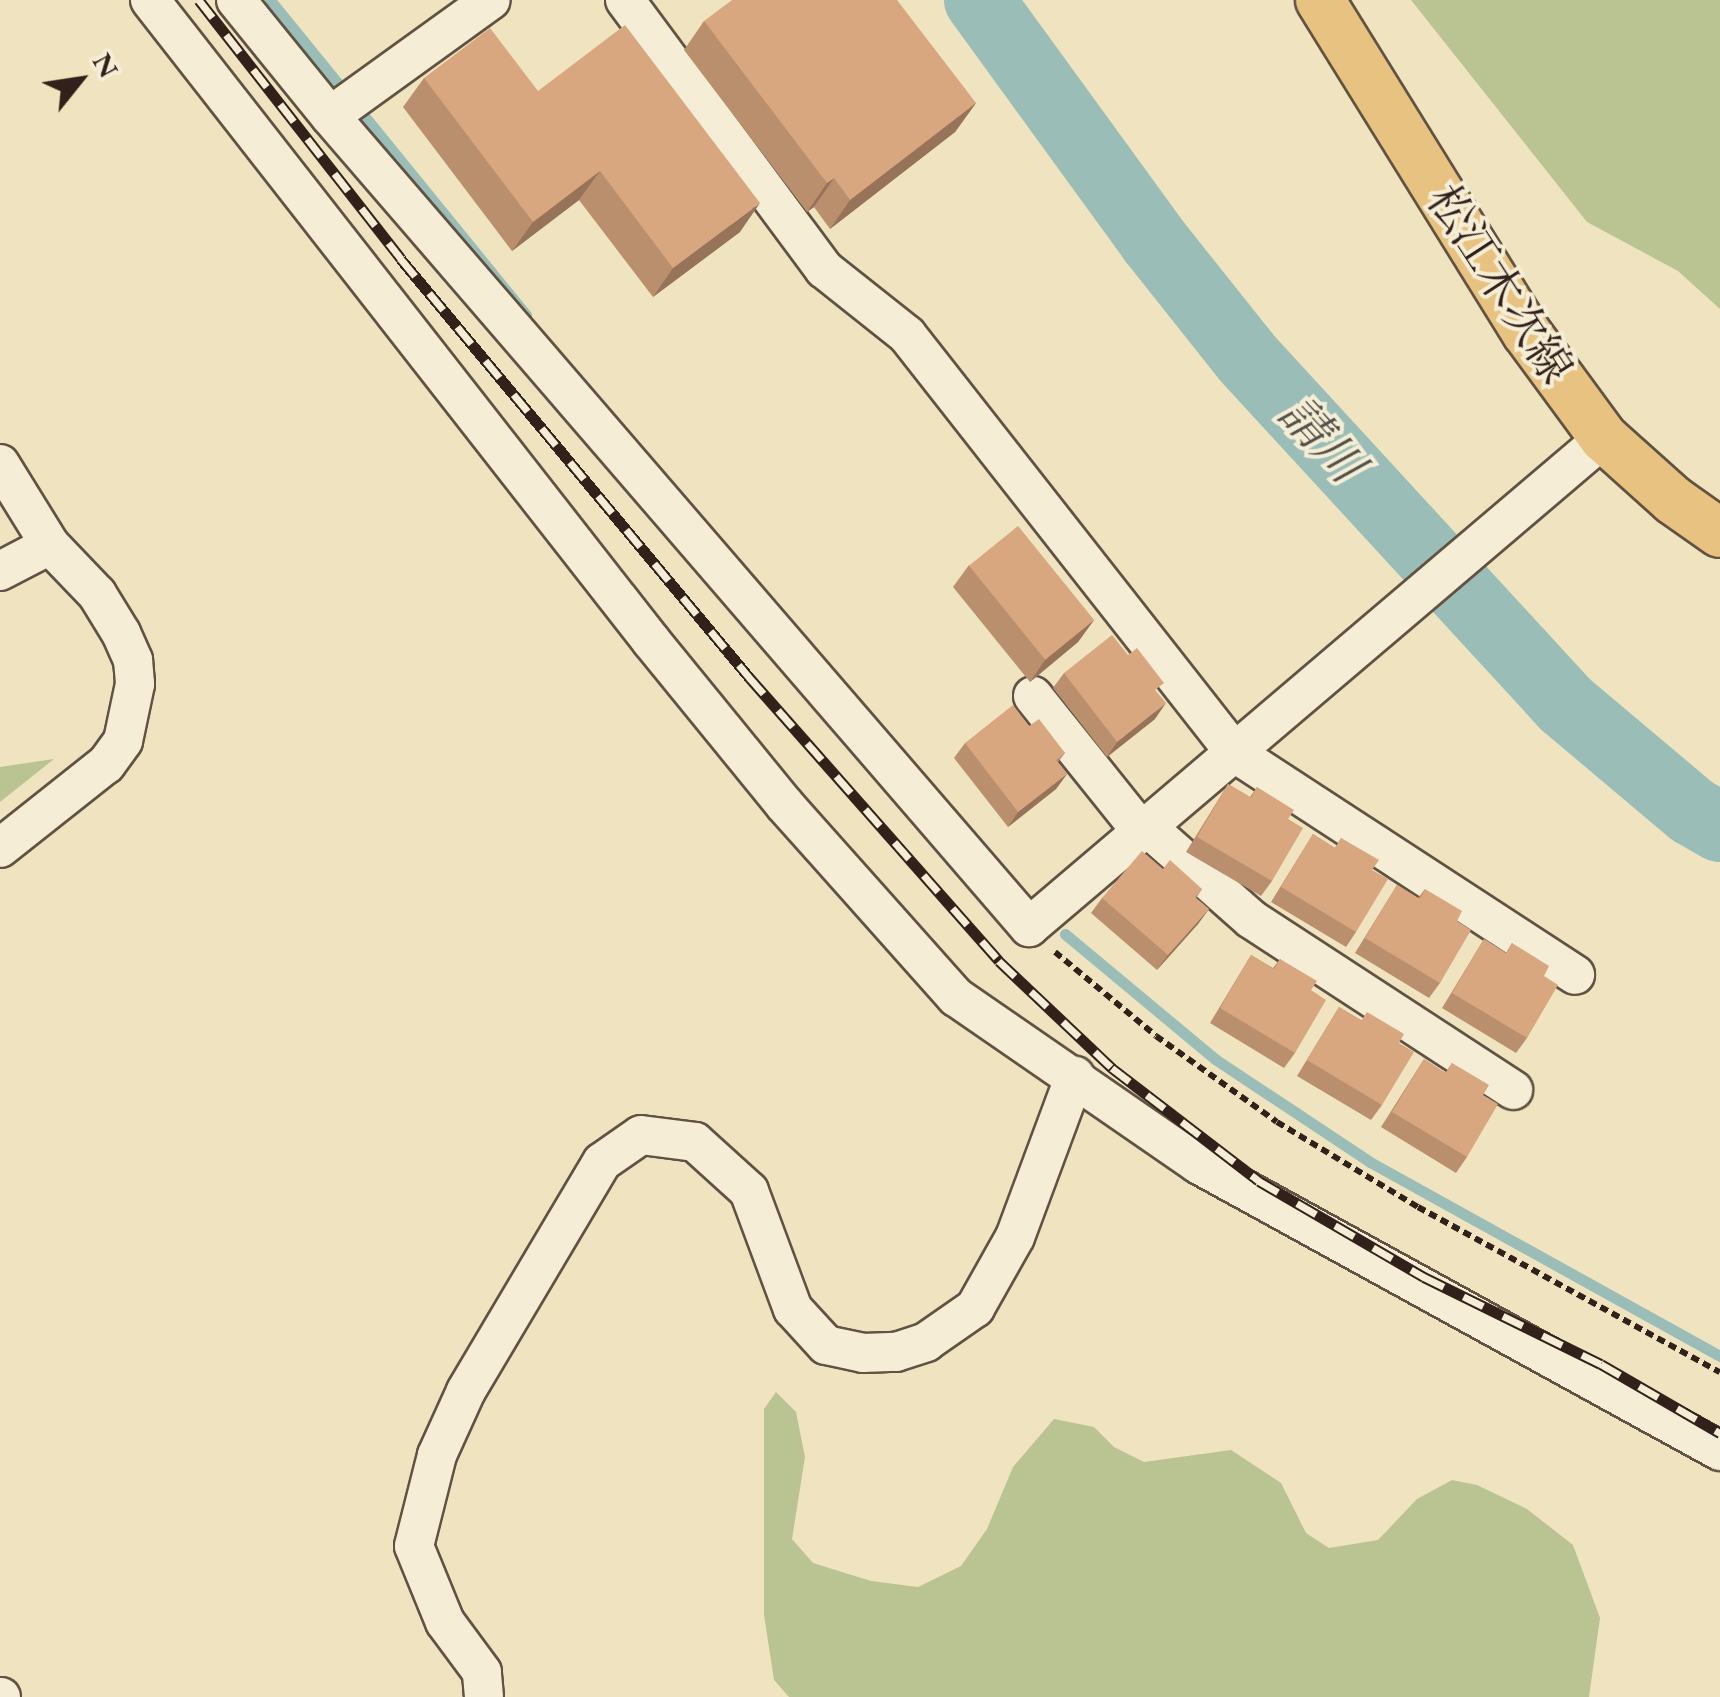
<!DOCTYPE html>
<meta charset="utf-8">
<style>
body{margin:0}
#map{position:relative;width:1720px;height:1697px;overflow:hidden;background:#efe4bf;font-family:"EB Garamond","Noto Serif JP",serif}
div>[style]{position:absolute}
.green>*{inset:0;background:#b9c492}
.stream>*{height:11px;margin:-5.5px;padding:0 5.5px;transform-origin:5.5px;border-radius:5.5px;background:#9abeb7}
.river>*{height:70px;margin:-35px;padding:0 35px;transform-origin:35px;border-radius:35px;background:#9abeb7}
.path>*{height:6px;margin-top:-3px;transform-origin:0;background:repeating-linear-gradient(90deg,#32211a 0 8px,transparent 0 13px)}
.roads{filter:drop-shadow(2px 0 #615243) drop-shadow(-2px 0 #615243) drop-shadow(0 2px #615243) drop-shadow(0 -2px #615243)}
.minor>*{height:38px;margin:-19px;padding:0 19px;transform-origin:19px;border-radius:19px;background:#f5edd5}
.major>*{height:48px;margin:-24px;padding:0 24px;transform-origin:24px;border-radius:24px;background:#e8c280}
.rail>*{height:11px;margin-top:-5.5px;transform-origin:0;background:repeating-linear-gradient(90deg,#f5edd5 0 22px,#32211a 0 44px);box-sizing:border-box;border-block:2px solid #32211a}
.wall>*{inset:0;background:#ba8f6d}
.shaded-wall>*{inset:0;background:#977459}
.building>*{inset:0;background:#d8a67f;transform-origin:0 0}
span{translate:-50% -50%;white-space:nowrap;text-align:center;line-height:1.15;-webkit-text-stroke:8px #f5edd5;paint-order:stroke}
.street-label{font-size:45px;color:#32211a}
.water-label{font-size:48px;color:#515049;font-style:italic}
.north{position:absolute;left:30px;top:30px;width:100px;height:100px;-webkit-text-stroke:8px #f5edd5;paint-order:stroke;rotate:60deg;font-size:28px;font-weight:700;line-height:40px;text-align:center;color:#32211a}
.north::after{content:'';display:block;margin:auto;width:35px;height:45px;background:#32211a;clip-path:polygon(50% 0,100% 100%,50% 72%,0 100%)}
</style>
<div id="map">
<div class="green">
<i style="clip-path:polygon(1411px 0,1720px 0,1720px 309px,1678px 271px,1587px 222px)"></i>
<i style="clip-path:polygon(54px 759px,0 802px,0 767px)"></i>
<i style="clip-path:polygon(776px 1392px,796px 1412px,805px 1457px,792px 1539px,813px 1563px,871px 1581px,918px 1587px,961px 1566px,987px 1529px,1013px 1467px,1054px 1419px,1094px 1427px,1114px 1447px,1144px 1462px,1231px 1450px,1281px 1483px,1306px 1533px,1329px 1548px,1378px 1540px,1417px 1499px,1452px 1480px,1477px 1485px,1527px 1509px,1573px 1545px,1600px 1618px,1589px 1697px,789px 1697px,774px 1680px,764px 1615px,764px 1409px)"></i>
</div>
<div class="stream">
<i style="left:270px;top:0;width:406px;rotate:50.9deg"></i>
<i style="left:1065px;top:934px;width:195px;rotate:39.8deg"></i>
<i style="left:1215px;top:1059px;width:186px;rotate:33.6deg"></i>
<i style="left:1370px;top:1162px;width:400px;rotate:29deg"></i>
</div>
<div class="river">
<i style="left:979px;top:0;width:298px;rotate:54deg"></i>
<i style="left:1154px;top:241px;width:149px;rotate:51.5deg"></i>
<i style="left:1247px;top:358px;width:470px;rotate:47.4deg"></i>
<i style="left:1565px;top:704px;width:166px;rotate:40.1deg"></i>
<i style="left:1692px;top:811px;width:32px;rotate:30deg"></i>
</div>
<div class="path">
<i style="left:1055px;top:952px;width:131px;rotate:39.7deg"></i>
<i style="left:1156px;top:1036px;width:148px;rotate:35.4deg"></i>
<i style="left:1277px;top:1122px;width:165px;rotate:31.1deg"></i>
<i style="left:1418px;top:1207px;width:344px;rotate:28.7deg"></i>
</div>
<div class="roads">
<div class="minor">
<i style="left:150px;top:0;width:815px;rotate:51.98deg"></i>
<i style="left:652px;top:642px;width:209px;rotate:50.8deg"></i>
<i style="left:784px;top:804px;width:259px;rotate:48.3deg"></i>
<i style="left:956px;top:997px;width:294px;rotate:34.6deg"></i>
<i style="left:1198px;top:1164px;width:596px;rotate:28.8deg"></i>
<i style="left:236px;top:0;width:149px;rotate:51deg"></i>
<i style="left:330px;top:116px;width:1071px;rotate:49.24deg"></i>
<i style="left:1029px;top:927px;width:755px;rotate:-40.38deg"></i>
<i style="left:625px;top:0;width:335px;rotate:53.5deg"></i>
<i style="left:824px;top:269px;width:106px;rotate:38.5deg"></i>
<i style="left:907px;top:335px;width:531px;rotate:51.88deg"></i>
<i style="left:1235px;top:753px;width:406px;rotate:33.1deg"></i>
<i style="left:330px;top:116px;width:198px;rotate:-35.8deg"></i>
<i style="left:0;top:464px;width:95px;rotate:58.3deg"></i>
<i style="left:50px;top:545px;width:68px;rotate:46.2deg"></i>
<i style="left:97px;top:594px;width:46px;rotate:58.4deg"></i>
<i style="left:121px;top:633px;width:30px;rotate:66deg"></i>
<i style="left:133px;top:660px;width:24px;rotate:85deg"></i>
<i style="left:135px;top:684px;width:58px;rotate:101.9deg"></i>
<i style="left:123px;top:741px;width:29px;rotate:126deg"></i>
<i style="left:106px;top:764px;width:135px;rotate:141.6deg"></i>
<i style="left:0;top:571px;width:56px;rotate:-27.5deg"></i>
<i style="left:1033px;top:696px;width:173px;rotate:51.3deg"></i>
<i style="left:1147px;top:827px;width:139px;rotate:41.5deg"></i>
<i style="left:1251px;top:919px;width:313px;rotate:33.1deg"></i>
<i style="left:0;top:1697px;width:1px"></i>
<i style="left:484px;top:1697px;width:25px;rotate:-95deg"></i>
<i style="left:482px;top:1672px;width:62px;rotate:-126.5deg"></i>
<i style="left:445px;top:1622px;width:82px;rotate:-112.2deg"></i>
<i style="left:414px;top:1546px;width:94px;rotate:-75.8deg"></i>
<i style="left:437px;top:1455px;width:70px;rotate:-65.6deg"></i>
<i style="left:466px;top:1391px;width:266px;rotate:-59.3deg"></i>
<i style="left:602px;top:1162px;width:47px;rotate:-34.7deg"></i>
<i style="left:641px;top:1135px;width:54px;rotate:7.4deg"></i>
<i style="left:695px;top:1142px;width:73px;rotate:42.2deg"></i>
<i style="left:749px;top:1191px;width:126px;rotate:69.6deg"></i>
<i style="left:793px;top:1309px;width:49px;rotate:47.5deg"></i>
<i style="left:826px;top:1345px;width:38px;rotate:12deg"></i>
<i style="left:863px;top:1353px;width:33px;rotate:-2deg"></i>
<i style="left:896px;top:1352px;width:32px;rotate:-18deg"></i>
<i style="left:926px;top:1342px;width:60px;rotate:-34.8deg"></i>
<i style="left:975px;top:1308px;width:81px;rotate:-60.6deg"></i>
<i style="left:1015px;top:1237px;width:172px;rotate:-69.6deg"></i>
</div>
<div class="major">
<i style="left:1320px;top:0;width:391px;rotate:58.2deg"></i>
<i style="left:1526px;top:332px;width:132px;rotate:53.7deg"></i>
<i style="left:1604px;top:438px;width:93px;rotate:41.9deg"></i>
<i style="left:1673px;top:500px;width:57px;rotate:35.1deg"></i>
</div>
</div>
<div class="rail">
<i style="left:199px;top:0;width:328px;rotate:52deg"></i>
<i style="left:401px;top:259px;width:544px;rotate:50.22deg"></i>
<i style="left:749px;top:677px;width:378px;rotate:48.6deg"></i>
<i style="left:999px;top:961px;width:156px;rotate:43.4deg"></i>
<i style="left:1112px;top:1068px;width:185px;rotate:37.5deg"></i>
<i style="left:1259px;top:1181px;width:191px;rotate:30.2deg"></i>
<i style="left:1424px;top:1277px;width:197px;rotate:26.2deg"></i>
<i style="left:1601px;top:1364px;width:138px;rotate:30.1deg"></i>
</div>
<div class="wall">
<i style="clip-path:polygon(704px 21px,976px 103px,955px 132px,830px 229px,814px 207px,807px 212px,684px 50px)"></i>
<i style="clip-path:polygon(424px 78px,538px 91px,740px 232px,653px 297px,579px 200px,512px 251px,403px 107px)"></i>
<i style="clip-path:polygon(969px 565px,1094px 620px,1078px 642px,1030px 682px,953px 587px)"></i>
<i style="clip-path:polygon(1064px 673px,1157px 692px,1155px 719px,1107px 757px,1053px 688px)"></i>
<i style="clip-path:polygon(1029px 726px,1065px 753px,1058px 762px,1067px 774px,1056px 789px,1008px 827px,954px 758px,965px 743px)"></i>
<i style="clip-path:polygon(1228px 784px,1250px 797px,1257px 787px,1288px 819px,1272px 881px,1261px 896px,1186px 852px)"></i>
<i style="clip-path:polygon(1313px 834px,1335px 848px,1341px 838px,1372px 870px,1356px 932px,1346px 947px,1271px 902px)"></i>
<i style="clip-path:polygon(1163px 869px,1202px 889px,1196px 898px,1209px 909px,1198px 924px,1157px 970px,1091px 913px,1102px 898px)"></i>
<i style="clip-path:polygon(1397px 885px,1418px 898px,1425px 889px,1457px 921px,1440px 983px,1429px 998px,1355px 953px)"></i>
<i style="clip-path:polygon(1484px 939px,1506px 953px,1512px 943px,1544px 976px,1527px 1038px,1516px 1053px,1442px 1008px)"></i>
<i style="clip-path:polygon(1251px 955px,1273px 968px,1280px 959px,1311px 990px,1295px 1053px,1284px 1068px,1210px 1023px)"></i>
<i style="clip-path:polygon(1339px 1007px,1399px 1043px,1382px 1105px,1371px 1120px,1297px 1076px)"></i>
<i style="clip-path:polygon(1424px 1059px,1445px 1073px,1452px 1063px,1483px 1095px,1467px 1157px,1456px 1173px,1381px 1127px)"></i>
</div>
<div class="shaded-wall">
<i style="clip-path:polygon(976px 103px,955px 132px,830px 229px,850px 200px)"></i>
<i style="clip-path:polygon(600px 171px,579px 200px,512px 251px,533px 222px)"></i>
<i style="clip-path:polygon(834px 178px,814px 207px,807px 212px,827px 183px)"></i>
<i style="clip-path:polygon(760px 203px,740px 232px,653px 297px,673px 268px)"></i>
<i style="clip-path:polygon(1094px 620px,1078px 642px,1030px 682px,1045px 660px)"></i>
<i style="clip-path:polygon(1166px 703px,1155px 719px,1107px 757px,1117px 742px)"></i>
<i style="clip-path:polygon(1067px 774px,1056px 789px,1008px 827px,1018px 812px)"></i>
<i style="clip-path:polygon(1209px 909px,1198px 924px,1157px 970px,1168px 955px)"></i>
</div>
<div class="building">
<i style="clip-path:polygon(732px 0,897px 0,976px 103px,850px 200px,834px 178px,827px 183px,704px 21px)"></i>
<i style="clip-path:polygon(625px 25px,760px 203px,673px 268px,600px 171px,533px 222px,424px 78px,490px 28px,538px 91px)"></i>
<i style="left:1018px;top:526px;width:121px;height:63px;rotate:51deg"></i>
<i style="clip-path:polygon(1112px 635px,1128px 655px,1137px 648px,1164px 683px,1155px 690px,1166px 703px,1117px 742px,1064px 673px)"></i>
<i style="clip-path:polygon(1013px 705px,1029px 726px,1039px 719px,1065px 753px,1056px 760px,1067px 774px,1018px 812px,965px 743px)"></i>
<i style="clip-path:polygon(1228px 784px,1251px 798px,1257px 787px,1294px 810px,1288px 819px,1303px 828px,1272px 881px,1197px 837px)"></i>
<i style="clip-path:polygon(1313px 834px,1335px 848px,1341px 838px,1379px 860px,1372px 870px,1388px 879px,1356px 932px,1281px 887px)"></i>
<i style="clip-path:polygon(1142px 851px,1163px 869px,1170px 860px,1202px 889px,1195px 897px,1209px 909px,1168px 955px,1102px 898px)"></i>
<i style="clip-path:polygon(1397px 885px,1420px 899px,1425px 889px,1462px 911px,1457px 921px,1471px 930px,1440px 983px,1365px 938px)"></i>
<i style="clip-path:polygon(1484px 939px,1506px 953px,1512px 943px,1549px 966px,1544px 976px,1558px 985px,1527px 1038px,1452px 993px)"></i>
<i style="clip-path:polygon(1251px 955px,1274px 969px,1280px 959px,1317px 981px,1311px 990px,1326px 1000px,1295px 1053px,1220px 1008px)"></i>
<i style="clip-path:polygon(1339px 1007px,1361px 1021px,1367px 1012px,1404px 1034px,1399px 1043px,1414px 1052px,1382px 1105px,1307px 1060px)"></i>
<i style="clip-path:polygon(1424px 1059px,1446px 1073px,1452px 1063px,1489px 1085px,1483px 1095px,1498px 1104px,1467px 1157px,1392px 1112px)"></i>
</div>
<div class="street-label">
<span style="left:1500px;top:284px;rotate:57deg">松江木次線</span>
</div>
<div class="water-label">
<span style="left:1322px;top:439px;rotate:47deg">請川</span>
</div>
<div class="north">N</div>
</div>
